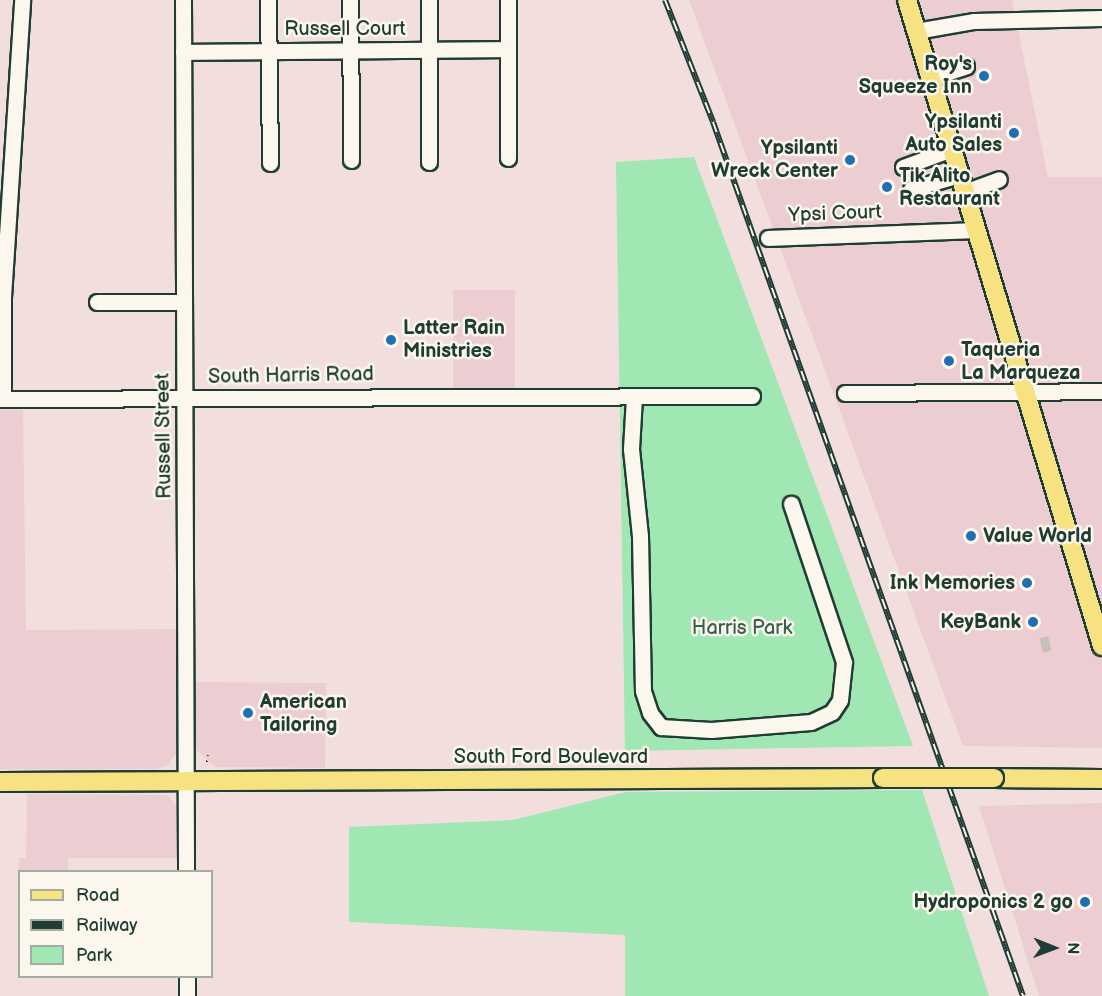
<!DOCTYPE html>
<style>
body{margin:0}
#map{position:relative;width:1102px;height:996px;overflow:hidden;background:#f2dfdd;font-family:"Balsamiq Sans",sans-serif}
div>[style]{position:absolute}
.built>*{inset:0;background:#ecced2;transform-origin:0 0}
.green>*{inset:0;background:#a0e7b4}
.minor-tunnel>*{height:15px;margin-top:-7.5px;transform-origin:0;background:repeating-linear-gradient(90deg,#c8bfbb 0 15px,transparent 0 23px)}
.path>*{height:2px;margin-top:-1px;transform-origin:0;background:repeating-linear-gradient(90deg,#1f3d34 0 1.5px,transparent 0 6px)}
.roads{filter:drop-shadow(2px 0 #1f3d34) drop-shadow(-2px 0 #1f3d34) drop-shadow(0 2px #1f3d34) drop-shadow(0 -2px #1f3d34)}
.minor>*{height:15px;margin:-7.5px;padding:0 7.5px;transform-origin:7.5px;border-radius:7.5px;background:#fbf7ec}
.major>*{height:18px;margin:-9px;padding:0 9px;transform-origin:9px;border-radius:9px;background:#f7e281}
.rail>*{height:6px;margin-top:-3px;transform-origin:0;background:repeating-linear-gradient(90deg,#fbf7ec 0 11px,#1f3d34 0 22px);box-sizing:border-box;border-block:2px solid #1f3d34}
.bridges{filter:drop-shadow(2px 0 #1f3d34) drop-shadow(-2px 0 #1f3d34) drop-shadow(0 2px #1f3d34) drop-shadow(0 -2px #1f3d34)}
.major-bridge>*{height:18px;margin:-9px;padding:0 9px;transform-origin:9px;border-radius:9px;background:#f7e281}
.dots>*{width:16px;height:16px;translate:-50% -50%;box-sizing:border-box;border:3px solid #fbf7ec;border-radius:50%}
span{translate:-50% -50%;white-space:nowrap;text-align:center;line-height:1.15;-webkit-text-stroke:5px #fbf7ec;paint-order:stroke}
.street-label{font-size:20px;color:#1f3d34}
.poi-label{font-size:20px;color:#1f3d34;font-weight:700}
.right{translate:-100% -50%;text-align:right}
.left{translate:0 -50%;text-align:left}
.park-label{font-size:20px;color:#395f4e}
.legend{position:absolute;left:18px;top:870px;width:195px;height:108px;box-sizing:border-box;background:#fbf7ec;border:2px solid #a3ada2;margin:0;padding:8px 10px;list-style:none;font-size:18px;color:#1f3d34}
.legend li{display:flex;align-items:center;gap:12px;height:30px}
.legend b{width:30px;border:2px solid #a3ada2}
.north{position:absolute;left:1024px;top:918px;width:60px;height:60px;-webkit-text-stroke:4px #fbf7ec;paint-order:stroke;rotate:91deg;font-size:16px;font-weight:700;line-height:24px;text-align:center;color:#1f3d34}
.north::after{content:'';display:block;margin:auto;width:21px;height:27px;background:#1f3d34;clip-path:polygon(50% 0,100% 100%,50% 72%,0 100%)}
</style>
<div id="map">
<div class="built">
<i style="clip-path:polygon(689px 0,1012px 0,1048px 177px,1102px 177px,1102px 748px,963px 746px)"></i>
<i style="left:453px;top:290px;width:62px;height:99px"></i>
<i style="clip-path:polygon(0 410px,23px 410px,26px 630px,180px 629px,180px 748px,168px 765px,156px 769px,0 769px)"></i>
<i style="clip-path:polygon(195px 682px,326px 683px,325px 768px,216px 767px,195px 749px)"></i>
<i style="clip-path:polygon(27px 794px,168px 795px,179px 809px,179px 858px,68px 858px,68px 871px,20px 872px,18px 912px,19px 858px,26px 858px)"></i>
<i style="clip-path:polygon(1102px 803px,1102px 996px,1039px 996px,979px 806px)"></i>
</div>
<div class="green">
<i style="clip-path:polygon(694px 157px,913px 746px,625px 751px,616px 162px)"></i>
<i style="clip-path:polygon(922px 790px,989px 996px,625px 996px,625px 935px,349px 922px,349px 827px,513px 820px,626px 792px)"></i>
</div>
<div class="minor-tunnel">
<i style="left:1041px;top:645px;width:9px;rotate:-13deg"></i>
</div>
<div class="path">
<i style="left:207px;top:762px;width:7px;rotate:-82deg"></i>
</div>
<div class="roads">
<div class="minor">
<i style="left:183px;top:0;width:872px;rotate:89.8deg"></i>
<i style="left:268px;top:0;width:163px;rotate:89.3deg"></i>
<i style="left:350px;top:0;width:160px;rotate:89.6deg"></i>
<i style="left:429px;top:0;width:162px;rotate:90deg"></i>
<i style="left:508px;top:0;width:158px;rotate:90deg"></i>
<i style="left:916px;top:31px;width:59px;rotate:-9.8deg"></i>
<i style="left:974px;top:21px;width:128px;rotate:-1.3deg"></i>
<i style="left:183px;top:52px;width:325px;rotate:-0.5deg"></i>
<i style="left:930px;top:78px;width:38px;rotate:-18deg"></i>
<i style="left:903px;top:167px;width:52px;rotate:-20.2deg"></i>
<i style="left:911px;top:189px;width:50px;rotate:-16.3deg"></i>
<i style="left:964px;top:192px;width:37px;rotate:-20deg"></i>
<i style="left:768px;top:238px;width:208px;rotate:-2.2deg"></i>
<i style="left:97px;top:302px;width:87px"></i>
<i style="left:845px;top:393px;width:257px;rotate:-0.4deg"></i>
<i style="left:634px;top:397px;width:52px;rotate:93.3deg"></i>
<i style="left:631px;top:449px;width:87px;rotate:84.1deg"></i>
<i style="left:640px;top:536px;width:155px;rotate:88.9deg"></i>
<i style="left:643px;top:691px;width:23px;rotate:72deg"></i>
<i style="left:650px;top:713px;width:18px;rotate:52deg"></i>
<i style="left:661px;top:727px;width:50px;rotate:3.4deg"></i>
<i style="left:711px;top:730px;width:100px;rotate:-4.6deg"></i>
<i style="left:811px;top:722px;width:23px;rotate:-25deg"></i>
<i style="left:832px;top:712px;width:14px;rotate:-56deg"></i>
<i style="left:840px;top:700px;width:38px;rotate:-84deg"></i>
<i style="left:844px;top:662px;width:167px;rotate:-108.5deg"></i>
<i style="left:0;top:399px;width:752px;rotate:-0.23deg"></i>
<i style="left:3px;top:399px;width:102px;rotate:-90deg"></i>
<i style="left:3px;top:297px;width:298px;rotate:-86.3deg"></i>
<i style="left:187px;top:976px;width:20px;rotate:90deg"></i>
</div>
<div class="major">
<i style="left:907px;top:0;width:675px;rotate:73.2deg"></i>
<i style="left:994px;top:778px;width:108px;rotate:0.5deg"></i>
<i style="left:0;top:782px;width:883px;rotate:-0.26deg"></i>
</div>
</div>
<div class="rail">
<i style="left:665px;top:0;width:131px;rotate:68.5deg"></i>
<i style="left:713px;top:122px;width:927px;rotate:70.47deg"></i>
</div>
<div class="bridges">
<div class="major-bridge">
<i style="left:883px;top:778px;width:111px"></i>
</div>
</div>
<div class="dots">
<i style="left:984px;top:76px;background:#1f6fb2"></i>
<i style="left:1014px;top:133px;background:#1f6fb2"></i>
<i style="left:850px;top:160px;background:#1f6fb2"></i>
<i style="left:887px;top:187px;background:#1f6fb2"></i>
<i style="left:391px;top:340px;background:#1f6fb2"></i>
<i style="left:949px;top:361px;background:#1f6fb2"></i>
<i style="left:971px;top:536px;background:#1f6fb2"></i>
<i style="left:1027px;top:583px;background:#1f6fb2"></i>
<i style="left:1033px;top:622px;background:#1f6fb2"></i>
<i style="left:248px;top:713px;background:#1f6fb2"></i>
<i style="left:1085px;top:902px;background:#1f6fb2"></i>
</div>
<div class="street-label">
<span style="left:345px;top:29px">Russell Court</span>
<span style="left:835px;top:214px;rotate:-2deg">Ypsi Court</span>
<span style="left:291px;top:376px;rotate:-1deg">South Harris Road</span>
<span style="left:164px;top:436px;rotate:-91deg">Russell Street</span>
<span style="left:551px;top:757px">South Ford Boulevard</span>
</div>
<div class="poi-label">
<span class="right" style="left:972px;top:76px">Roy's<br>Squeeze Inn</span>
<span class="right" style="left:1002px;top:134px">Ypsilanti<br>Auto Sales</span>
<span class="right" style="left:838px;top:160px">Ypsilanti<br>Wreck Center</span>
<span class="left" style="left:899px;top:188px">Tik Alito<br>Restaurant</span>
<span class="left" style="left:403px;top:340px">Latter Rain<br>Ministries</span>
<span class="left" style="left:961px;top:362px">Taqueria<br>La Marqueza</span>
<span class="left" style="left:983px;top:536px">Value World</span>
<span class="right" style="left:1015px;top:583px">Ink Memories</span>
<span class="right" style="left:1021px;top:622px">KeyBank</span>
<span class="left" style="left:260px;top:714px">American<br>Tailoring</span>
<span class="right" style="left:1073px;top:902px">Hydroponics 2 go</span>
</div>
<div class="park-label">
<span style="left:742px;top:628px">Harris Park</span>
</div>
<ul class="legend">
<li><b style="height:8px;background:#f7e281"></b>Road</li>
<li><b style="height:8px;background:#1f3d34"></b>Railway</li>
<li><b style="height:16px;background:#a0e7b4"></b>Park</li>
</ul>
<div class="north">N</div>
</div>
